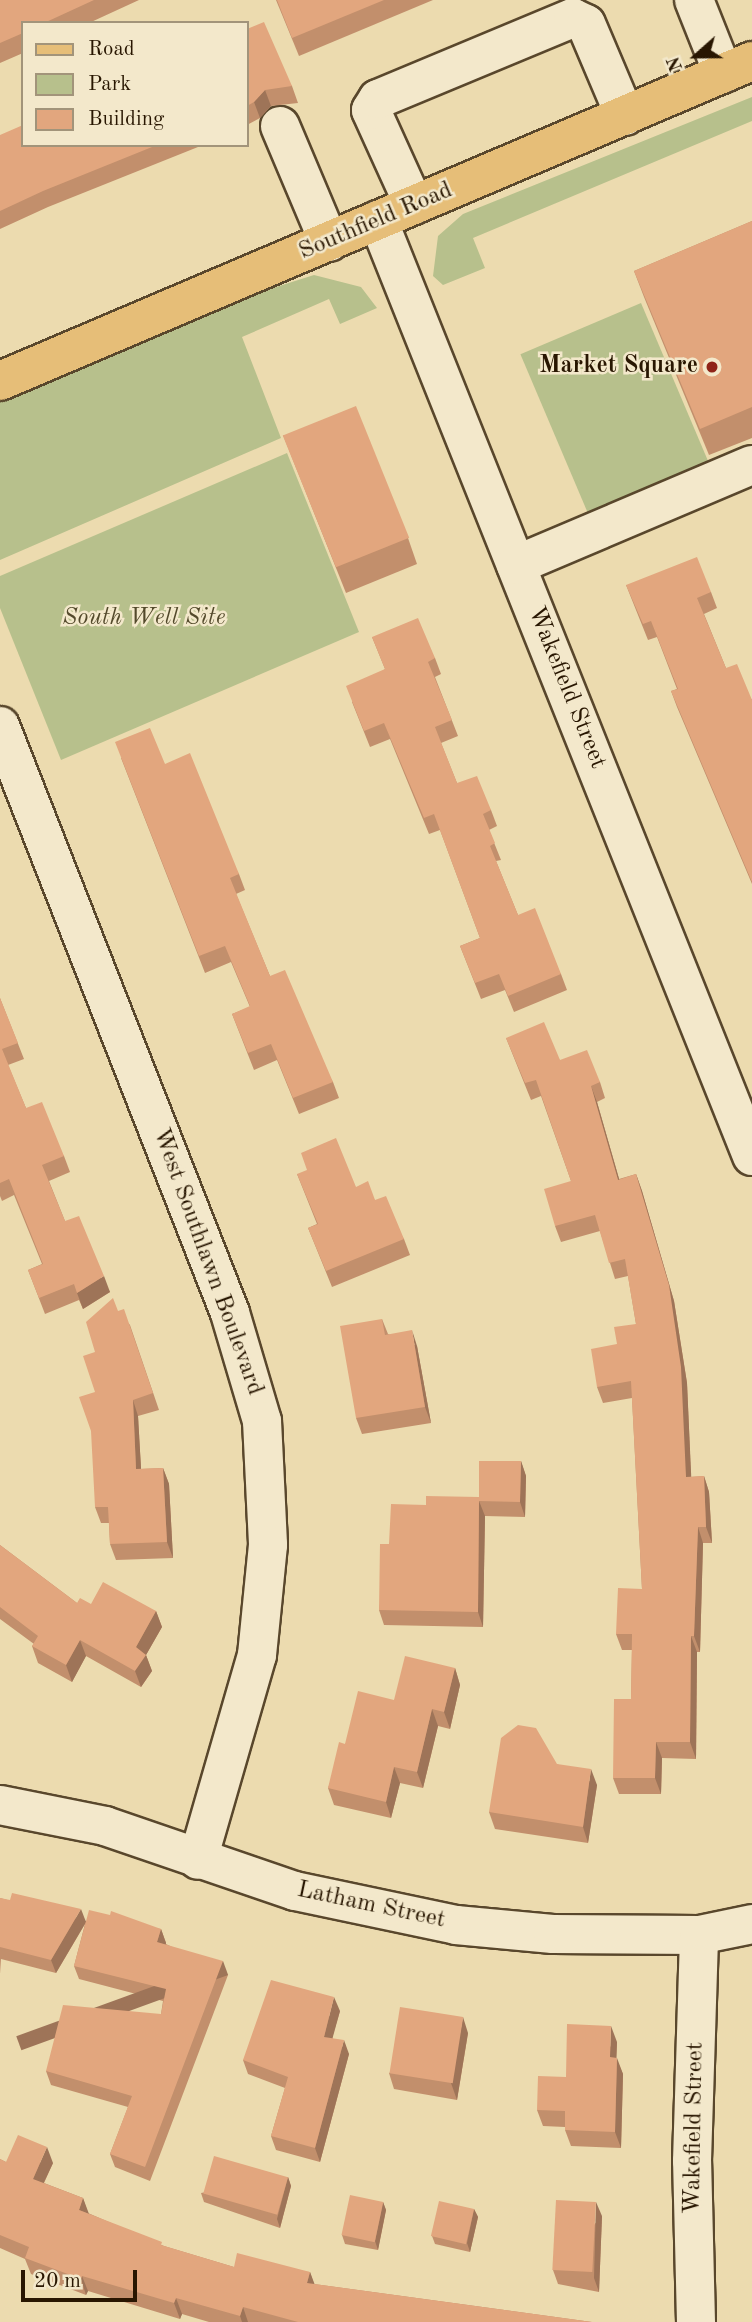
<!DOCTYPE html>
<style>
body{margin:0}
#map{position:relative;width:752px;height:2322px;overflow:hidden;background:#ecdbaf;font-family:"Old Standard TT",serif}
div>[style]{position:absolute}
.green>*{inset:0;background:#b7c08c;transform-origin:0 0}
.roads{filter:drop-shadow(2px 0 #59472c) drop-shadow(-2px 0 #59472c) drop-shadow(0 2px #59472c) drop-shadow(0 -2px #59472c)}
.minor>*{height:38px;margin:-19px;padding:0 19px;transform-origin:19px;border-radius:19px;background:#f3e8cb}
.major>*{height:38px;margin:-19px;padding:0 19px;transform-origin:19px;border-radius:19px;background:#e6be78}
.wall>*{inset:0;background:#c28f6c}
.shaded-wall>*{inset:0;background:#9e7458;transform-origin:0 0}
.building>*{inset:0;background:#e2a67e;transform-origin:0 0}
.dots>*{width:19px;height:19px;translate:-50% -50%;box-sizing:border-box;border:4px solid #f3e8cb;border-radius:50%}
span{translate:-50% -50%;white-space:nowrap;text-align:center;line-height:1.15;-webkit-text-stroke:5px #f3e8cb;paint-order:stroke}
.street-label{font-size:24px;color:#281601}
.poi-label{font-size:24px;color:#281601;font-weight:700}
.right{translate:-100% -50%;text-align:right}
.park-label{font-size:24px;color:#53492b;font-style:italic}
.legend{position:absolute;left:21px;top:21px;width:228px;height:126px;box-sizing:border-box;background:#f3e8cb;border:2px solid #a2947a;margin:0;padding:9px 12px;list-style:none;font-size:21px;color:#281601}
.legend li{display:flex;align-items:center;gap:14px;height:35px}
.legend b{width:35px;border:2px solid #a2947a}
.north{position:absolute;left:661px;top:21px;width:70px;height:70px;-webkit-text-stroke:5px #f3e8cb;paint-order:stroke;rotate:249deg;font-size:19px;font-weight:700;line-height:28px;text-align:center;color:#281601}
.north::after{content:'';display:block;margin:auto;width:24px;height:32px;background:#281601;clip-path:polygon(50% 0,100% 100%,50% 72%,0 100%)}
.scale{position:absolute;left:21px;top:2270px;width:116px;height:32px;box-sizing:border-box;border:4px solid #281601;border-top:0;padding-left:9px;font-size:21px;line-height:24px;white-space:nowrap;color:#281601;-webkit-text-stroke:5px #f3e8cb;paint-order:stroke}
</style>
<div id="map">
<div class="green">
<i style="clip-path:polygon(752px 97px,752px 121px,473px 238px,485px 268px,443px 285px,433px 276px,438px 236px,463px 214px)"></i>
<i style="clip-path:polygon(314px 275px,361px 287px,377px 308px,340px 324px,329px 299px,242px 337px,281px 438px,0 560px,0 402px,232px 301px)"></i>
<i style="left:641px;top:303px;width:174px;height:131px;rotate:67deg"></i>
<i style="clip-path:polygon(287px 453px,359px 632px,61px 760px,0 608px,0 576px)"></i>
</div>
<div class="roads">
<div class="minor">
<i style="left:694px;top:0;width:79px;rotate:68.3deg"></i>
<i style="left:280px;top:126px;width:126px;rotate:67.1deg"></i>
<i style="left:414px;top:205px;width:104px;rotate:-114.4deg"></i>
<i style="left:371px;top:110px;width:13px;rotate:-58deg"></i>
<i style="left:378px;top:99px;width:211px;rotate:-22.6deg"></i>
<i style="left:573px;top:18px;width:14px;rotate:25deg"></i>
<i style="left:586px;top:24px;width:100px;rotate:67deg"></i>
<i style="left:378px;top:220px;width:1008px;rotate:68.22deg"></i>
<i style="left:516px;top:565px;width:256px;rotate:-23deg"></i>
<i style="left:0;top:726px;width:630px;rotate:68.6deg"></i>
<i style="left:230px;top:1313px;width:113px;rotate:73.5deg"></i>
<i style="left:262px;top:1421px;width:124px;rotate:87.2deg"></i>
<i style="left:268px;top:1545px;width:111px;rotate:95.7deg"></i>
<i style="left:257px;top:1655px;width:213px;rotate:106.1deg"></i>
<i style="left:0;top:1805px;width:107px;rotate:11.3deg"></i>
<i style="left:105px;top:1826px;width:201px;rotate:18.9deg"></i>
<i style="left:295px;top:1891px;width:165px;rotate:11.9deg"></i>
<i style="left:456px;top:1925px;width:97px;rotate:5.3deg"></i>
<i style="left:553px;top:1934px;width:146px;rotate:0.4deg"></i>
<i style="left:699px;top:1935px;width:54px;rotate:-11.7deg"></i>
<i style="left:696px;top:2322px;width:161px;rotate:-91.4deg"></i>
<i style="left:692px;top:2161px;width:226px;rotate:-88.2deg"></i>
</div>
<div class="major">
<i style="left:0;top:381px;width:817px;rotate:-23.05deg"></i>
</div>
</div>
<div class="wall">
<i style="clip-path:polygon(0 0,139px 0,89px 23px,23px 23px,23px 53px,0 63px)"></i>
<i style="clip-path:polygon(276px 0,433px 0,299px 56px)"></i>
<i style="clip-path:polygon(247px 29px,292px 86px,298px 103px,271px 106px,260px 118px,247px 125px)"></i>
<i style="clip-path:polygon(0 135px,23px 145px,203px 145px,48px 207px,0 229px)"></i>
<i style="clip-path:polygon(752px 221px,752px 438px,709px 455px,644px 297px,634px 271px)"></i>
<i style="clip-path:polygon(283px 435px,408px 538px,417px 564px,346px 593px)"></i>
<i style="clip-path:polygon(626px 585px,711px 592px,717px 608px,704px 614px,726px 668px,752px 700px,752px 884px,677px 707px,671px 691px,677px 689px,657px 637px,648px 640px)"></i>
<i style="clip-path:polygon(372px 637px,435px 658px,441px 674px,435px 677px,458px 736px,441px 743px,457px 783px,491px 810px,497px 826px,489px 830px,501px 860px,496px 861px,518px 915px,561px 974px,567px 990px,514px 1012px,505px 990px,481px 999px,460px 946px,480px 938px,440px 830px,429px 834px,390px 739px,370px 747px,352px 702px,385px 669px)"></i>
<i style="clip-path:polygon(121px 758px,165px 764px,239px 874px,245px 890px,236px 894px,270px 976px,333px 1082px,339px 1098px,299px 1114px,277px 1060px,254px 1070px,232px 1014px,250px 1007px,231px 962px,205px 973px)"></i>
<i style="clip-path:polygon(0 998px,24px 1059px,8px 1065px,26px 1108px,64px 1156px,70px 1172px,49px 1181px,65px 1221px,110px 1292px,83px 1309px,79px 1300px,45px 1314px,28px 1270px,42px 1264px,14px 1195px,2px 1201px,0 1196px)"></i>
<i style="clip-path:polygon(506px 1038px,560px 1060px,600px 1082px,605px 1098px,597px 1102px,619px 1179px,636px 1174px,642px 1191px,674px 1301px,687px 1383px,691px 1477px,704px 1476px,709px 1492px,712px 1543px,703px 1543px,700px 1652px,697px 1652px,696px 1759px,662px 1758px,661px 1794px,619px 1794px,613px 1778px,631px 1699px,632px 1650px,622px 1650px,616px 1634px,642px 1589px,632px 1398px,603px 1403px,597px 1387px,617px 1344px,636px 1324px,628px 1276px,615px 1279px,600px 1231px,561px 1242px,555px 1226px,571px 1181px,541px 1096px,531px 1100px)"></i>
<i style="clip-path:polygon(297px 1174px,356px 1187px,375px 1200px,404px 1239px,410px 1255px,332px 1287px,308px 1228px,317px 1224px)"></i>
<i style="clip-path:polygon(118px 1311px,130px 1325px,159px 1410px,138px 1416px,141px 1469px,163px 1468px,169px 1484px,173px 1558px,116px 1560px,110px 1544px,109px 1523px,101px 1523px,95px 1507px,95px 1392px)"></i>
<i style="clip-path:polygon(382px 1319px,388px 1334px,417px 1346px,431px 1423px,362px 1434px,356px 1418px)"></i>
<i style="clip-path:polygon(521px 1461px,526px 1476px,525px 1517px,485px 1516px,483px 1627px,384px 1625px,379px 1610px,389px 1544px,479px 1497px)"></i>
<i style="clip-path:polygon(0 1545px,77px 1603px,156px 1611px,162px 1627px,146px 1655px,152px 1671px,141px 1687px,86px 1656px,72px 1682px,38px 1663px,32px 1646px,34px 1644px,0 1619px)"></i>
<i style="clip-path:polygon(455px 1668px,460px 1685px,450px 1729px,438px 1726px,423px 1788px,400px 1783px,391px 1818px,334px 1805px,328px 1788px,345px 1744px,394px 1700px)"></i>
<i style="clip-path:polygon(557px 1764px,597px 1785px,588px 1843px,495px 1829px,489px 1812px)"></i>
<i style="clip-path:polygon(0 1898px,86px 1921px,161px 1929px,166px 1943px,166px 1944px,228px 1975px,150px 2181px,115px 2167px,110px 2154px,128px 2107px,51px 2085px,46px 2071px,161px 2014px,163px 2001px,79px 1979px,74px 1966px,85px 1924px,56px 1973px,1px 1959px,0 1974px)"></i>
<i style="clip-path:polygon(340px 2011px,332px 2038px,349px 2054px,320px 2162px,276px 2150px,271px 2136px,285px 2088px,248px 2074px,243px 2060px)"></i>
<i style="clip-path:polygon(468px 2033px,457px 2100px,394px 2089px,389px 2073px)"></i>
<i style="clip-path:polygon(617px 2042px,616px 2058px,623px 2074px,621px 2148px,571px 2146px,565px 2130px,565px 2127px,543px 2126px,537px 2110px,566px 2077px)"></i>
<i style="clip-path:polygon(0 2159px,6px 2162px,53px 2163px,44px 2183px,83px 2198px,88px 2213px,164px 2246px,234px 2267px,310px 2272px,314px 2284px,592px 2322px,209px 2322px,182px 2314px,180px 2319px,88px 2291px,86px 2295px,31px 2274px,25px 2259px,0 2248px)"></i>
<i style="clip-path:polygon(288px 2177px,291px 2186px,280px 2228px,204px 2202px,201px 2193px)"></i>
<i style="clip-path:polygon(383px 2202px,386px 2210px,378px 2250px,345px 2244px,342px 2235px)"></i>
<i style="clip-path:polygon(474px 2209px,478px 2217px,470px 2252px,435px 2244px,432px 2236px)"></i>
<i style="clip-path:polygon(602px 2216px,599px 2292px,558px 2284px,553px 2270px)"></i>
</div>
<div class="shaded-wall">
<i style="clip-path:polygon(265px 90px,271px 106px,260px 118px,254px 102px)"></i>
<i style="clip-path:polygon(591px 1086px,597px 1102px,624px 1196px,618px 1180px)"></i>
<i style="clip-path:polygon(636px 1174px,642px 1191px,674px 1301px,687px 1383px,692px 1494px,686px 1477px)"></i>
<i style="clip-path:polygon(104px 1276px,110px 1292px,83px 1309px,77px 1293px)"></i>
<i style="clip-path:polygon(412px 1330px,417px 1346px,431px 1423px,425px 1407px)"></i>
<i style="clip-path:polygon(133px 1400px,138px 1416px,142px 1485px,136px 1469px)"></i>
<i style="clip-path:polygon(521px 1461px,526px 1476px,525px 1517px,520px 1502px)"></i>
<i style="clip-path:polygon(163px 1468px,169px 1484px,173px 1558px,167px 1542px)"></i>
<i style="clip-path:polygon(704px 1476px,709px 1492px,712px 1543px,706px 1527px)"></i>
<i style="clip-path:polygon(479px 1501px,485px 1516px,483px 1627px,478px 1612px)"></i>
<i style="clip-path:polygon(698px 1527px,703px 1543px,700px 1652px,694px 1636px)"></i>
<i style="clip-path:polygon(156px 1611px,162px 1627px,146px 1655px,152px 1671px,141px 1687px,135px 1671px,136px 1647px)"></i>
<i style="clip-path:polygon(691px 1636px,697px 1652px,696px 1759px,690px 1742px)"></i>
<i style="clip-path:polygon(80px 1640px,86px 1656px,72px 1682px,66px 1665px)"></i>
<i style="clip-path:polygon(455px 1668px,460px 1685px,450px 1729px,444px 1712px)"></i>
<i style="clip-path:polygon(432px 1709px,438px 1726px,423px 1788px,417px 1772px)"></i>
<i style="clip-path:polygon(656px 1742px,662px 1758px,661px 1794px,655px 1778px)"></i>
<i style="clip-path:polygon(394px 1767px,400px 1783px,391px 1818px,386px 1802px)"></i>
<i style="clip-path:polygon(591px 1769px,597px 1785px,588px 1843px,583px 1827px)"></i>
<i style="clip-path:polygon(81px 1909px,86px 1922px,56px 1973px,51px 1960px)"></i>
<i style="clip-path:polygon(161px 1929px,166px 1943px,162px 1956px,157px 1942px)"></i>
<i style="left:223px;top:1961px;width:15px;height:220px;rotate:70deg"></i>
<i style="clip-path:polygon(334px 1997px,340px 2011px,329px 2051px,324px 2037px)"></i>
<i style="clip-path:polygon(463px 2017px,468px 2033px,457px 2100px,451px 2083px)"></i>
<i style="clip-path:polygon(611px 2026px,617px 2042px,616px 2073px,610px 2057px)"></i>
<i style="clip-path:polygon(344px 2040px,349px 2054px,320px 2162px,315px 2148px)"></i>
<i style="clip-path:polygon(617px 2058px,623px 2074px,621px 2148px,615px 2132px)"></i>
<i style="clip-path:polygon(47px 2147px,53px 2163px,38px 2195px,33px 2179px)"></i>
<i style="clip-path:polygon(288px 2177px,291px 2186px,280px 2228px,277px 2219px)"></i>
<i style="clip-path:polygon(83px 2198px,89px 2214px,79px 2210px)"></i>
<i style="clip-path:polygon(383px 2202px,386px 2210px,378px 2250px,375px 2241px)"></i>
<i style="clip-path:polygon(596px 2202px,602px 2216px,599px 2292px,594px 2278px)"></i>
<i style="clip-path:polygon(474px 2209px,478px 2217px,470px 2252px,467px 2243px)"></i>
<i style="clip-path:polygon(310px 2272px,316px 2288px,307px 2283px)"></i>
<i style="clip-path:polygon(82px 2276px,88px 2291px,86px 2295px,81px 2279px)"></i>
<i style="clip-path:polygon(176px 2298px,182px 2314px,180px 2319px,174px 2303px)"></i>
<i style="clip-path:polygon(243px 2307px,248px 2322px,242px 2322px,240px 2316px)"></i>
</div>
<div class="building">
<i style="clip-path:polygon(0 0,94px 0,44px 23px,23px 23px,23px 33px,0 43px)"></i>
<i style="clip-path:polygon(277px 0,384px 0,292px 38px)"></i>
<i style="clip-path:polygon(264px 22px,292px 86px,265px 90px,254px 102px,247px 106px,247px 29px)"></i>
<i style="clip-path:polygon(23px 125px,23px 145px,157px 145px,43px 191px,0 211px,0 135px)"></i>
<i style="clip-path:polygon(752px 221px,752px 407px,700px 429px,634px 271px)"></i>
<i style="left:356px;top:406px;width:142px;height:79px;rotate:68deg"></i>
<i style="clip-path:polygon(697px 557px,711px 592px,697px 598px,726px 668px,737px 664px,752px 700px,752px 882px,671px 691px,678px 689px,651px 621px,643px 624px,626px 585px)"></i>
<i style="clip-path:polygon(418px 618px,435px 658px,428px 662px,452px 720px,435px 727px,457px 783px,477px 776px,491px 810px,483px 814px,495px 843px,490px 846px,518px 915px,535px 908px,561px 974px,508px 996px,499px 974px,475px 983px,460px 946px,480px 938px,434px 814px,424px 818px,384px 723px,364px 731px,346px 686px,385px 669px,372px 637px)"></i>
<i style="clip-path:polygon(150px 728px,165px 764px,190px 753px,239px 874px,230px 878px,270px 976px,285px 970px,333px 1082px,293px 1098px,271px 1044px,248px 1053px,232px 1014px,250px 1006px,225px 946px,199px 956px,115px 742px)"></i>
<i style="clip-path:polygon(0 998px,18px 1043px,2px 1049px,26px 1108px,42px 1102px,64px 1156px,42px 1165px,65px 1221px,79px 1216px,104px 1276px,77px 1293px,74px 1284px,39px 1298px,28px 1270px,43px 1264px,9px 1179px,0 1183px)"></i>
<i style="clip-path:polygon(544px 1022px,560px 1060px,587px 1050px,600px 1082px,591px 1086px,618px 1180px,636px 1174px,669px 1285px,681px 1367px,686px 1477px,704px 1476px,706px 1527px,698px 1527px,694px 1636px,691px 1636px,690px 1742px,656px 1742px,655px 1778px,613px 1778px,614px 1699px,631px 1699px,632px 1634px,616px 1634px,618px 1588px,642px 1589px,631px 1381px,597px 1387px,591px 1349px,617px 1344px,614px 1327px,636px 1324px,625px 1259px,609px 1263px,595px 1215px,555px 1226px,544px 1189px,571px 1181px,536px 1080px,525px 1083px,506px 1038px)"></i>
<i style="clip-path:polygon(336px 1138px,356px 1187px,368px 1181px,375px 1200px,386px 1196px,404px 1239px,326px 1271px,308px 1228px,318px 1224px,297px 1174px,307px 1170px,301px 1153px)"></i>
<i style="clip-path:polygon(113px 1298px,118px 1311px,124px 1309px,153px 1393px,133px 1400px,136px 1469px,163px 1468px,167px 1542px,110px 1544px,108px 1507px,95px 1507px,91px 1431px,79px 1397px,95px 1392px,83px 1356px,95px 1352px,86px 1322px)"></i>
<i style="clip-path:polygon(382px 1319px,385px 1335px,412px 1330px,425px 1407px,356px 1418px,340px 1326px)"></i>
<i style="clip-path:polygon(479px 1461px,521px 1461px,520px 1502px,479px 1501px,478px 1612px,379px 1610px,380px 1544px,389px 1544px,391px 1504px,426px 1505px,426px 1496px,479px 1497px)"></i>
<i style="clip-path:polygon(0 1545px,77px 1603px,80px 1598px,91px 1604px,103px 1582px,156px 1611px,136px 1647px,146px 1655px,135px 1671px,80px 1640px,66px 1665px,32px 1646px,38px 1636px,0 1607px)"></i>
<i style="clip-path:polygon(405px 1656px,455px 1668px,444px 1712px,432px 1709px,417px 1772px,394px 1767px,386px 1802px,328px 1788px,339px 1742px,345px 1744px,358px 1691px,394px 1700px)"></i>
<i style="clip-path:polygon(518px 1725px,536px 1728px,557px 1764px,591px 1769px,583px 1827px,489px 1812px,501px 1738px)"></i>
<i style="clip-path:polygon(12px 1893px,81px 1909px,51px 1960px,0 1947px,0 1898px,10px 1900px)"></i>
<i style="clip-path:polygon(89px 1910px,110px 1915px,111px 1911px,161px 1929px,157px 1942px,223px 1961px,145px 2167px,110px 2154px,132px 2096px,46px 2071px,63px 2005px,161px 2014px,166px 1989px,74px 1966px)"></i>
<i style="clip-path:polygon(271px 1980px,334px 1997px,324px 2037px,344px 2040px,315px 2148px,271px 2136px,288px 2077px,243px 2060px)"></i>
<i style="left:400px;top:2007px;width:64px;height:67px;rotate:9deg"></i>
<i style="clip-path:polygon(567px 2024px,611px 2026px,610px 2057px,617px 2058px,615px 2132px,565px 2130px,565px 2111px,537px 2110px,538px 2076px,566px 2077px)"></i>
<i style="clip-path:polygon(18px 2135px,47px 2147px,33px 2179px,83px 2198px,79px 2210px,162px 2242px,161px 2245px,234px 2267px,237px 2253px,310px 2272px,307px 2283px,592px 2322px,298px 2322px,243px 2307px,240px 2316px,176px 2298px,174px 2303px,82px 2276px,81px 2279px,25px 2258px,29px 2247px,0 2235px,0 2159px,6px 2162px)"></i>
<i style="left:214px;top:2156px;width:77px;height:39px;rotate:16deg"></i>
<i style="left:350px;top:2195px;width:34px;height:41px;rotate:12deg"></i>
<i style="left:556px;top:2200px;width:40px;height:70px;rotate:3deg"></i>
<i style="left:439px;top:2201px;width:36px;height:36px;rotate:13deg"></i>
</div>
<div class="dots">
<i style="left:712px;top:367px;background:#8f2418"></i>
</div>
<div class="street-label">
<span style="left:376px;top:222px;rotate:-23deg">Southfield Road</span>
<span style="left:566px;top:688px;rotate:68deg">Wakefield Street</span>
<span style="left:207px;top:1262px;rotate:70deg">West Southlawn Boulevard</span>
<span style="left:371px;top:1906px;rotate:12deg">Latham Street</span>
<span style="left:695px;top:2128px;rotate:-89deg">Wakefield Street</span>
</div>
<div class="poi-label">
<span class="right" style="left:698px;top:367px">Market Square</span>
</div>
<div class="park-label">
<span style="left:144px;top:619px">South Well Site</span>
</div>
<ul class="legend">
<li><b style="height:9px;background:#e6be78"></b>Road</li>
<li><b style="height:19px;background:#b7c08c"></b>Park</li>
<li><b style="height:19px;background:#e2a67e"></b>Building</li>
</ul>
<div class="north">N</div>
<div class="scale">20 m</div>
</div>
